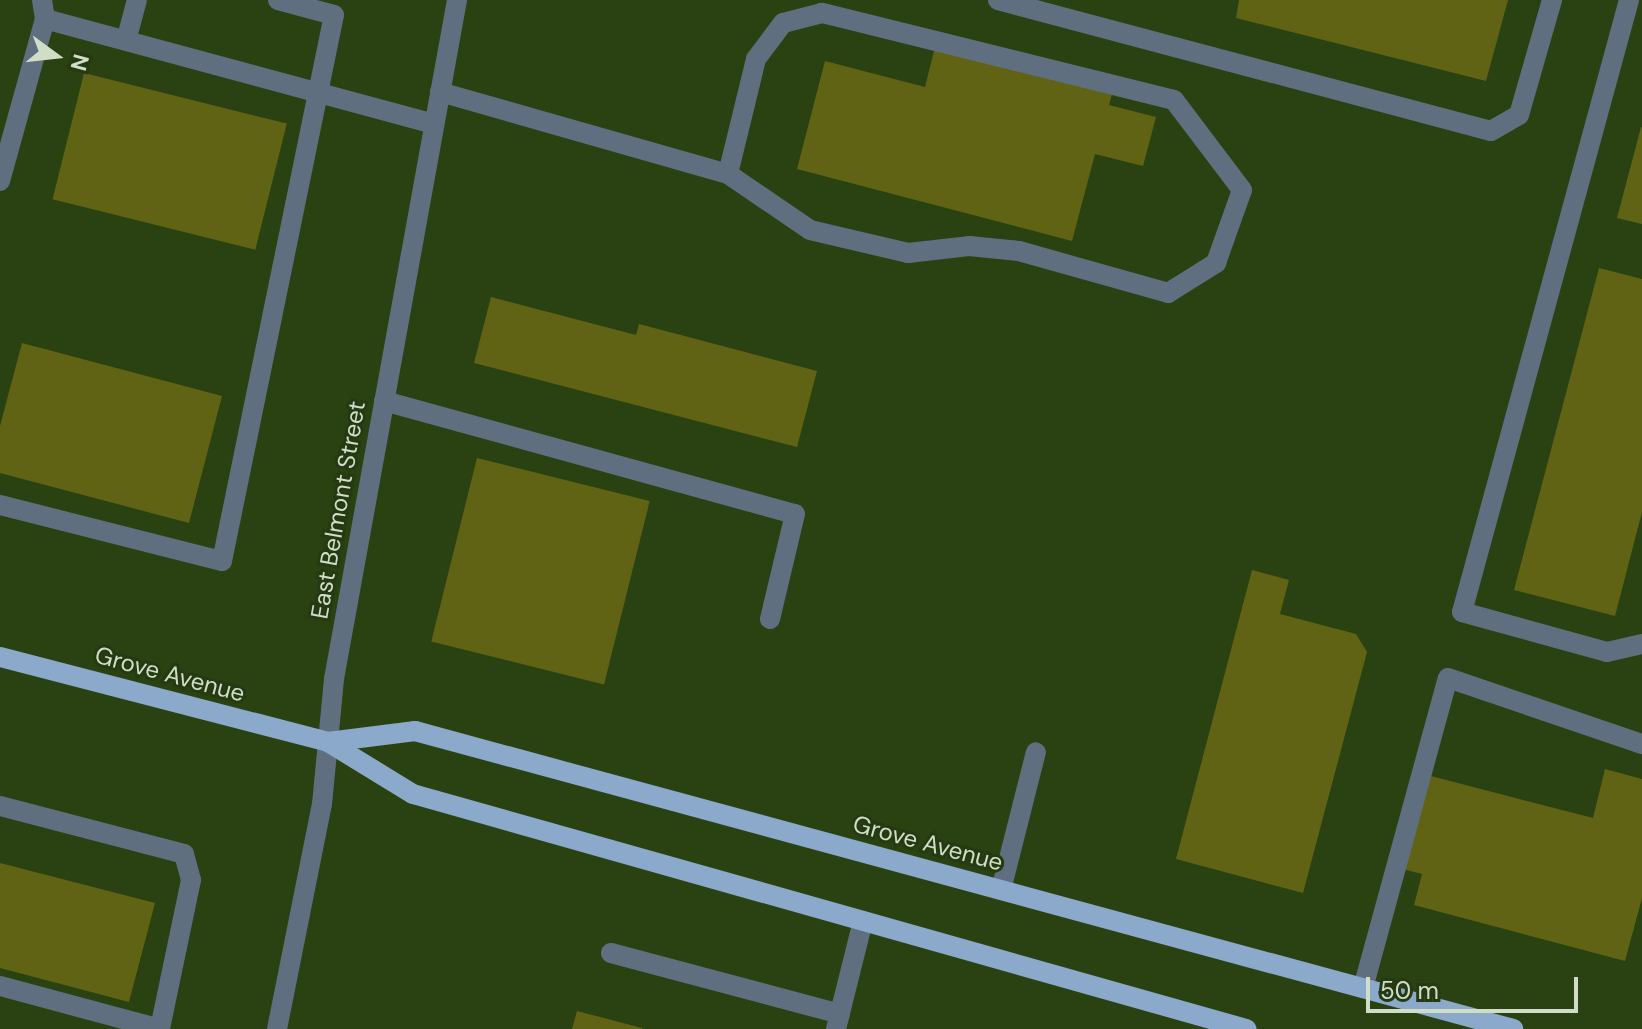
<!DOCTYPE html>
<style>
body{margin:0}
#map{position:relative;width:1642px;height:1029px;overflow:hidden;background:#253a12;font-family:"DM Sans",sans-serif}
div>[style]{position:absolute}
.built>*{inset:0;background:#2a4212;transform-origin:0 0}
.building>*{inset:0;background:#606313;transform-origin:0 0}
.minor>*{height:20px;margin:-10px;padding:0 10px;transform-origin:10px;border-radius:10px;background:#606f7f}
.major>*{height:20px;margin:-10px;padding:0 10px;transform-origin:10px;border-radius:10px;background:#8ba9ca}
span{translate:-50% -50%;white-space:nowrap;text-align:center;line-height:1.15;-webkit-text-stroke:6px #253a12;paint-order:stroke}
.street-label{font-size:24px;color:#d1dec7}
.north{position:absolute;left:16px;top:16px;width:80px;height:80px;-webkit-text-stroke:6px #253a12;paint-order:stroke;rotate:105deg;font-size:22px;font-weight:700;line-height:32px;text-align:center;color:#d1dec7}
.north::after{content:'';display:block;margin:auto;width:28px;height:36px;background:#d1dec7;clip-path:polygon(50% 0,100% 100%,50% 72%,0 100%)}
.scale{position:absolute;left:1366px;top:977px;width:212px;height:36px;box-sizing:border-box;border:4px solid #d1dec7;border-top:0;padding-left:10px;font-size:24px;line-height:28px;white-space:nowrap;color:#d1dec7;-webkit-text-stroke:6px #253a12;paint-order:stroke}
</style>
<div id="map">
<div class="built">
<i style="left:0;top:0;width:1642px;height:1029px"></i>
</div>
<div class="building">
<i style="clip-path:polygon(1239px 0,1508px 0,1486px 81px,1236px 18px)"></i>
<i style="clip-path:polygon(935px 47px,1112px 94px,1109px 105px,1156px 117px,1143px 166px,1095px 154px,1072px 241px,797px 169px,825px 61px,925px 87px)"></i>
<i style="left:84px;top:73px;width:209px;height:130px;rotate:14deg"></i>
<i style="clip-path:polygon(1641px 127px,1642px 127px,1642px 224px,1617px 218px)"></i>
<i style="clip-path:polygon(1599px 268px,1642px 279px,1642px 512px,1615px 616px,1514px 590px)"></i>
<i style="clip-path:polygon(491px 297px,636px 335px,639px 324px,817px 371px,797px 447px,474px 363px)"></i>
<i style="clip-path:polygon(22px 343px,222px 396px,189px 523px,0 473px,0 426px)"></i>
<i style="left:477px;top:458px;width:178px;height:189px;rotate:14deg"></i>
<i style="clip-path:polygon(1252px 570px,1289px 580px,1280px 614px,1356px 634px,1367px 652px,1303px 893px,1176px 859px)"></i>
<i style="clip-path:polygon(1605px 769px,1642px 779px,1642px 898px,1625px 961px,1414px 905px,1422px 874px,1402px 869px,1427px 775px,1593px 818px)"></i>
<i style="clip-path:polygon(0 863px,155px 903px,129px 1002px,0 968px)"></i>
<i style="clip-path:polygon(577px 1011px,642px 1028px,642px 1029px,572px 1029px)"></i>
</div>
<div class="minor">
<i style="left:42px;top:0;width:19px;rotate:81deg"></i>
<i style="left:45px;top:19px;width:403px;rotate:15.1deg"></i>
<i style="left:998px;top:0;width:510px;rotate:14.88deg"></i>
<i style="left:1491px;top:131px;width:32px;rotate:-30deg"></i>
<i style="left:1519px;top:115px;width:120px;rotate:-74deg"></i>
<i style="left:1629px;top:0;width:634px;rotate:105.26deg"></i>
<i style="left:1462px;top:612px;width:150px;rotate:15.4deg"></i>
<i style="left:1607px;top:652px;width:36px;rotate:-13deg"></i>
<i style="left:127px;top:37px;width:38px;rotate:-75deg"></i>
<i style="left:440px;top:92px;width:299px;rotate:15.9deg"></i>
<i style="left:728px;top:174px;width:99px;rotate:34.3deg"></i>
<i style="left:810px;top:230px;width:101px;rotate:13.2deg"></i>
<i style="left:908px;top:253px;width:61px;rotate:-6.5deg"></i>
<i style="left:969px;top:246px;width:50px;rotate:5.7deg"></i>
<i style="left:1019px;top:251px;width:155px;rotate:15.7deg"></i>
<i style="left:1168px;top:293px;width:57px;rotate:-32deg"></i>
<i style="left:1216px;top:263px;width:77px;rotate:-70.4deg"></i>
<i style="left:1242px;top:190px;width:113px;rotate:-127.1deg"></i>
<i style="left:1174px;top:100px;width:363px;rotate:-166.1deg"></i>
<i style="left:822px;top:13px;width:40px;rotate:165.6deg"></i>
<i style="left:783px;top:23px;width:45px;rotate:126.9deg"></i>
<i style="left:756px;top:59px;width:118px;rotate:103.7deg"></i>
<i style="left:0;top:181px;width:168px;rotate:-74.5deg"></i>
<i style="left:384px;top:401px;width:426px;rotate:15.4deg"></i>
<i style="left:795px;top:514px;width:108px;rotate:103.4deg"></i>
<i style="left:0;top:505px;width:229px;rotate:14.2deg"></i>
<i style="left:222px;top:561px;width:557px;rotate:-78.41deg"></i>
<i style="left:334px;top:15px;width:58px;rotate:-165deg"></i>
<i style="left:0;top:806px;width:190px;rotate:14.6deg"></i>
<i style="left:184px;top:854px;width:27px;rotate:75deg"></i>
<i style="left:191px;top:880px;width:151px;rotate:101.8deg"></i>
<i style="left:1001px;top:890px;width:142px;rotate:-75.8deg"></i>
<i style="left:611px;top:953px;width:237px;rotate:14.9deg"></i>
<i style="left:0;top:986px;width:166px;rotate:15deg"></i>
<i style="left:1363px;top:988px;width:321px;rotate:-74.7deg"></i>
<i style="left:1448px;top:678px;width:205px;rotate:18.8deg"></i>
<i style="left:277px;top:1029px;width:229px;rotate:-78.7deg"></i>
<i style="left:322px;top:804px;width:126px;rotate:-84.5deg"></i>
<i style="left:334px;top:679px;width:690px;rotate:-79.73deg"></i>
<i style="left:836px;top:1029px;width:111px;rotate:-76deg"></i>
</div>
<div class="major">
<i style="left:0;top:657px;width:339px;rotate:14.5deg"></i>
<i style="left:328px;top:742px;width:100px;rotate:31.5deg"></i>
<i style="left:413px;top:794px;width:866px;rotate:15.75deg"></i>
<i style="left:328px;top:742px;width:88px;rotate:-7.2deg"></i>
<i style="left:415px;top:731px;width:1138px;rotate:15.18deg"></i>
</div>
<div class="street-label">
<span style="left:338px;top:510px;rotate:-80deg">East Belmont Street</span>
<span style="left:170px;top:674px;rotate:15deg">Grove Avenue</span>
<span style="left:928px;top:843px;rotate:15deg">Grove Avenue</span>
</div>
<div class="north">N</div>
<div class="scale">50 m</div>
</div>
